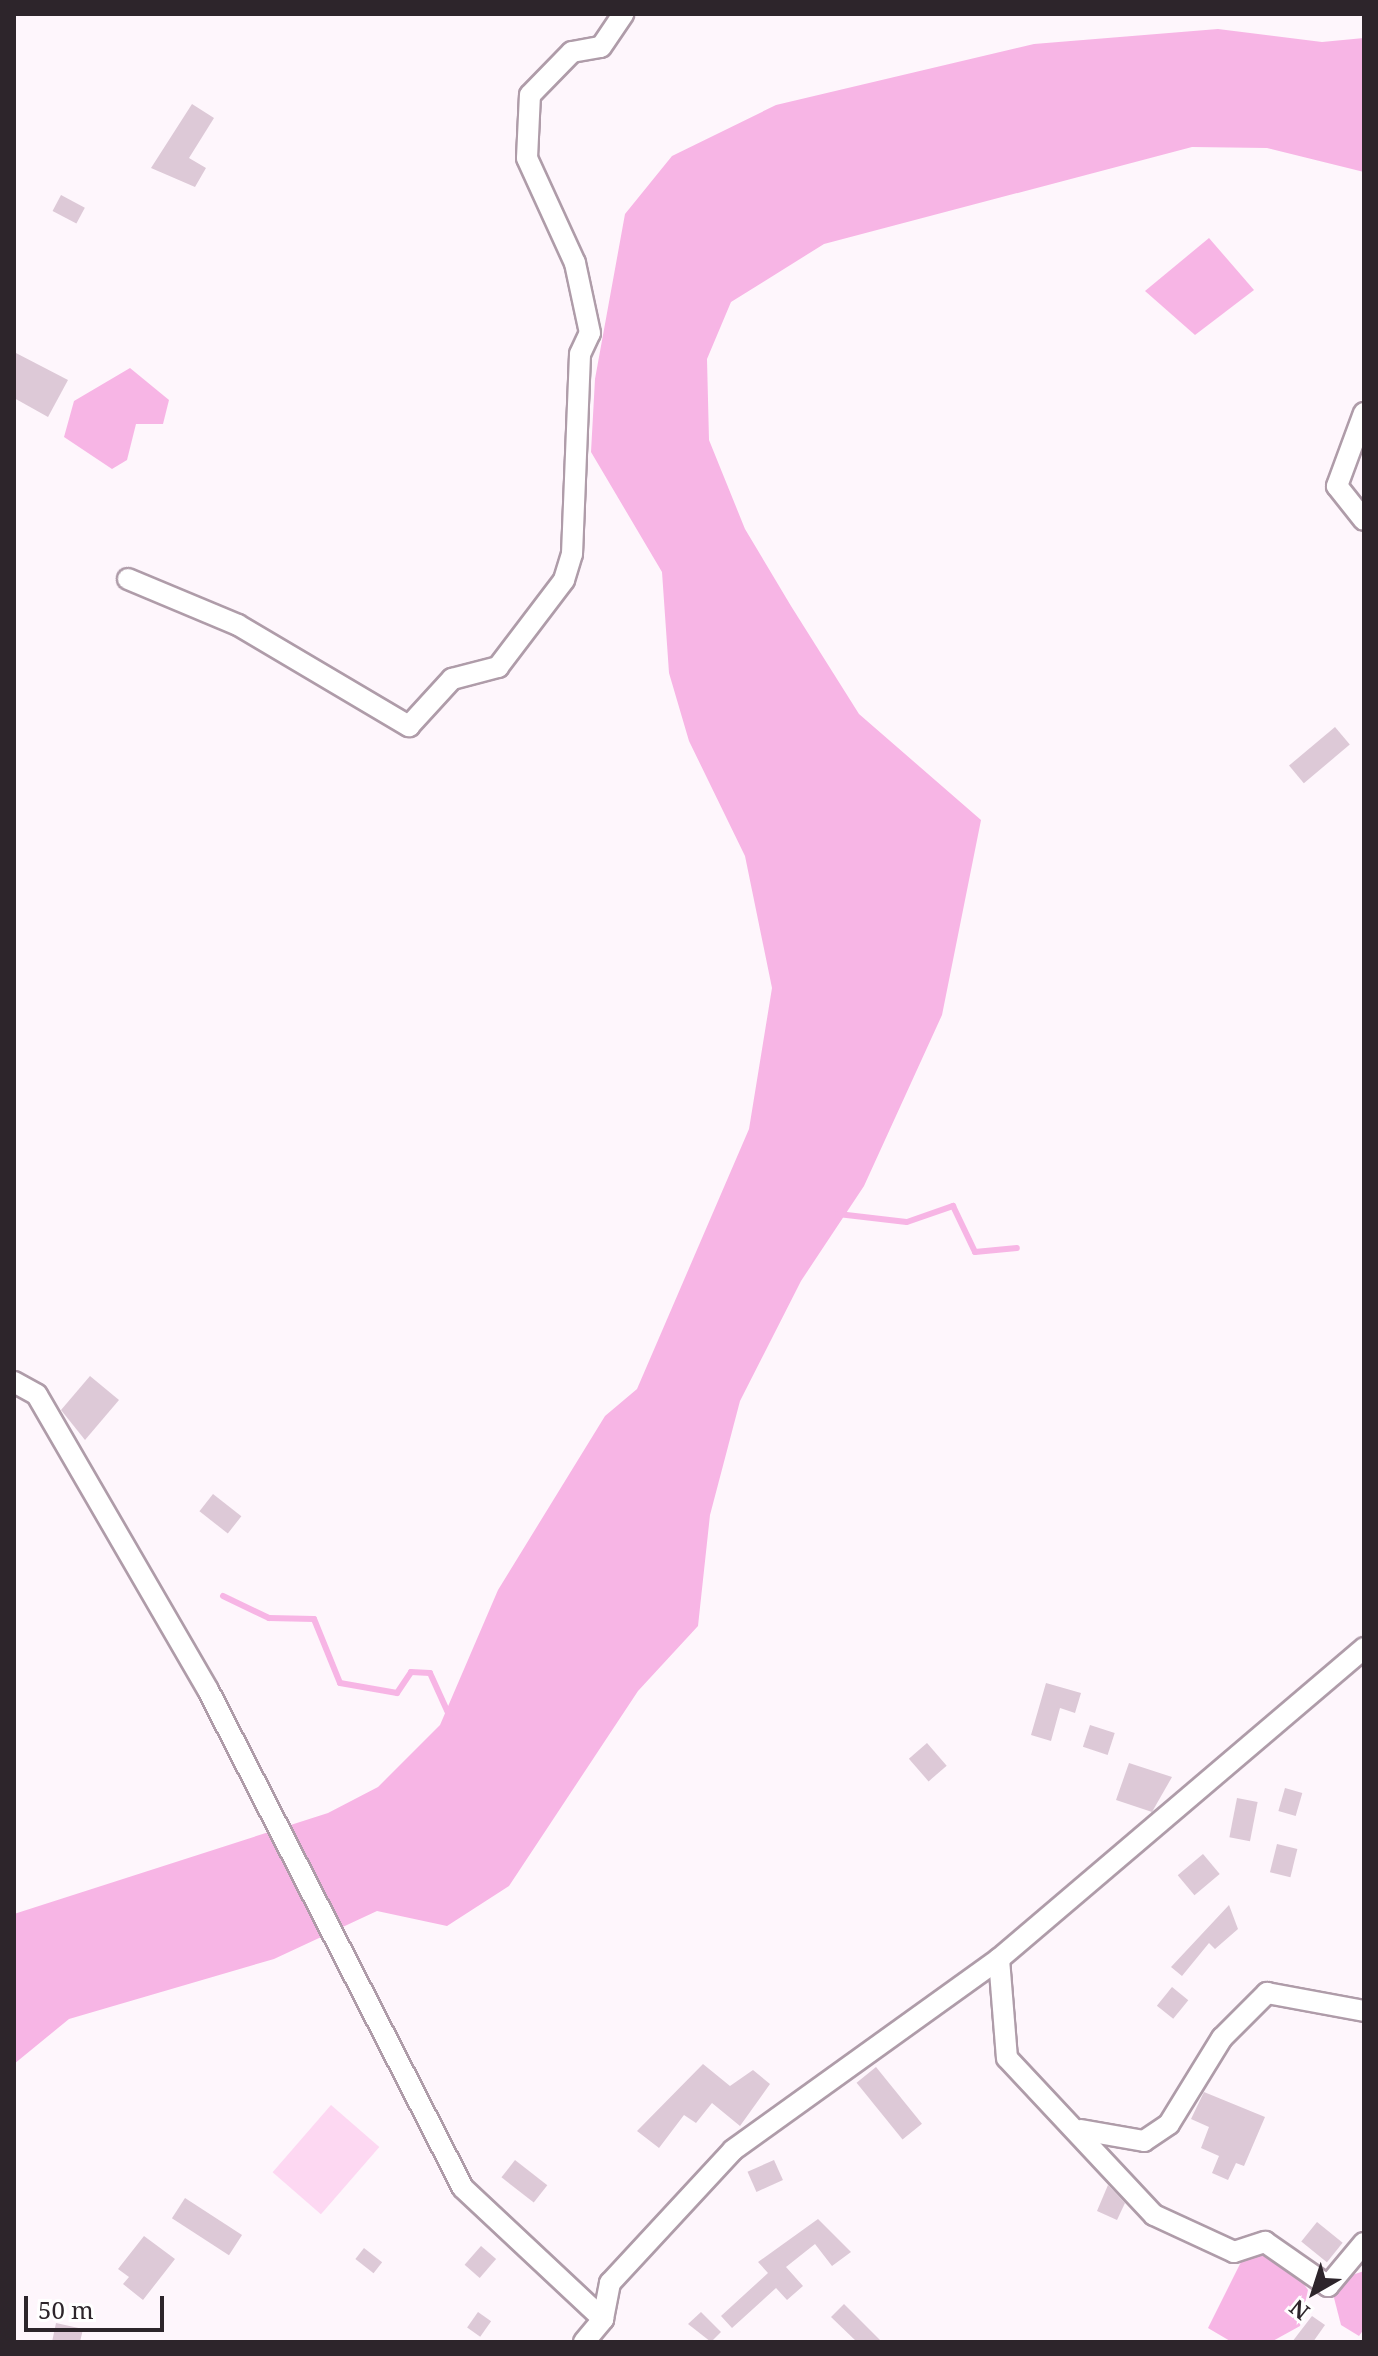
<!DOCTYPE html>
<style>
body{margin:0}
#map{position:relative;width:1378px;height:2356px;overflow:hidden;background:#fef6fc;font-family:"Noto Serif",serif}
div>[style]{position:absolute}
.green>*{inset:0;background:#fdd8f2;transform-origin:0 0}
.water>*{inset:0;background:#f7b5e5}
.stream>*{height:6px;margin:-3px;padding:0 3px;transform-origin:3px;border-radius:3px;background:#f7b5e5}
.building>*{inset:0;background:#ddc9d7;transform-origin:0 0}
.roads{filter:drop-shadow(2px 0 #af9ca9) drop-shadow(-2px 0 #af9ca9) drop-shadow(0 2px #af9ca9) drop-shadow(0 -2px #af9ca9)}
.minor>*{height:20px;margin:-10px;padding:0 10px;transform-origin:10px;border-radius:10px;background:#fff}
span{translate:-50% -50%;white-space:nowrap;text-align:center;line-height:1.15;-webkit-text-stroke:6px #fff;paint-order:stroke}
.frame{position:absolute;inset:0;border:16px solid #2d252b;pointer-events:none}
.north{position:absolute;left:1274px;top:2252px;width:80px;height:80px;-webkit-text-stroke:6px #fff;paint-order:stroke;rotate:219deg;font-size:22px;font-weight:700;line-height:32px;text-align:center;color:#2d252b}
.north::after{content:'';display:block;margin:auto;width:28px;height:36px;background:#2d252b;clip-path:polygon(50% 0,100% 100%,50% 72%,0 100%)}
.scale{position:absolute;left:24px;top:2296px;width:140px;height:36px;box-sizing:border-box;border:4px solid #2d252b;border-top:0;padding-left:10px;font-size:24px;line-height:28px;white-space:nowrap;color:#2d252b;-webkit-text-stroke:6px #fff;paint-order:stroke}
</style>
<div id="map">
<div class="green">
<i style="left:331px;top:2105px;width:64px;height:89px;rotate:41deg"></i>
</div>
<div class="water">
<i style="clip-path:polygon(1218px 29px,1322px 42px,1364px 38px,1364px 172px,1267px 148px,1192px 147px,824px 244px,731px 302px,707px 359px,709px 440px,745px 529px,791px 606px,859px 714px,981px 820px,942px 1015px,864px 1186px,801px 1281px,740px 1401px,710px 1515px,698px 1626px,638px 1691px,509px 1886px,447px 1926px,377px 1911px,274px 1959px,69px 2019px,14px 2064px,14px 1914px,328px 1813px,378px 1787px,440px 1725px,498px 1590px,605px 1416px,637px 1389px,749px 1129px,772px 988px,745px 856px,689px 741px,669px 673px,662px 572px,591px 452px,595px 379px,625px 214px,672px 156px,776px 105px,1034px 44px)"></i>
<i style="clip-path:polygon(1209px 238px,1254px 290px,1195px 335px,1145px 291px)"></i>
<i style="clip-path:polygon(130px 368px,169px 400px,163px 424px,136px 424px,127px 460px,112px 469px,64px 437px,74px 401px)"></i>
<i style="clip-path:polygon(1257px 2249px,1286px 2258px,1308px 2290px,1300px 2326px,1271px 2342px,1230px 2341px,1208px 2328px,1241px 2262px)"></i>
<i style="clip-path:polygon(1364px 2271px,1364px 2329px,1359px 2336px,1341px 2325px,1333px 2294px,1343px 2278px)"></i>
</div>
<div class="stream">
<i style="left:838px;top:1214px;width:69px;rotate:6.6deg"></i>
<i style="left:907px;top:1222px;width:49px;rotate:-19.2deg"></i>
<i style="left:953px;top:1206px;width:51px;rotate:64.4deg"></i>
<i style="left:975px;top:1252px;width:42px;rotate:-5.4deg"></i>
<i style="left:223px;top:1596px;width:51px;rotate:25.6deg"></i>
<i style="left:269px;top:1618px;width:45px;rotate:1.3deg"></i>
<i style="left:314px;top:1619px;width:69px;rotate:67.9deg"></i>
<i style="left:340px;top:1683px;width:58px;rotate:10deg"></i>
<i style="left:397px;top:1693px;width:25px;rotate:-56deg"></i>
<i style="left:411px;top:1672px;width:19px;rotate:3deg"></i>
<i style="left:430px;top:1673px;width:48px;rotate:65.6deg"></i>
</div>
<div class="building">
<i style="clip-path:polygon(192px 104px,214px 118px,189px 158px,206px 168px,195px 187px,151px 168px)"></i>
<i style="left:61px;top:195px;width:27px;height:18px;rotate:28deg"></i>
<i style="clip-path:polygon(14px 352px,68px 380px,48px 417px,14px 398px)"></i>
<i style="left:1335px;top:727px;width:23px;height:60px;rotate:50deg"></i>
<i style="clip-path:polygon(90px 1376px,119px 1400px,85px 1440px,61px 1410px)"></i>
<i style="left:213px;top:1494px;width:36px;height:22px;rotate:38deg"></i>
<i style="clip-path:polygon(1046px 1683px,1081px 1693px,1075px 1713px,1060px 1708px,1051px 1741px,1031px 1735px)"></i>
<i style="left:1090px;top:1725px;width:26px;height:23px;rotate:18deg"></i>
<i style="left:927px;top:1743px;width:30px;height:24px;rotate:49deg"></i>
<i style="clip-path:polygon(1129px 1763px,1172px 1777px,1152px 1812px,1116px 1800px)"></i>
<i style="left:1285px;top:1788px;width:18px;height:24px;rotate:16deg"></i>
<i style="left:1237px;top:1798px;width:21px;height:40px;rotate:11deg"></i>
<i style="left:1277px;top:1844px;width:21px;height:29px;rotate:14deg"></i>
<i style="left:1203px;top:1854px;width:26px;height:33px;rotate:50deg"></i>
<i style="clip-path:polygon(1229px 1905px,1238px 1929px,1215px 1949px,1209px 1943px,1182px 1976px,1171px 1967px)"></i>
<i style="left:1172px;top:1987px;width:21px;height:24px;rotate:39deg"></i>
<i style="clip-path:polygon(703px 2064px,730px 2086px,753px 2070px,770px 2084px,740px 2126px,712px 2103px,696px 2123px,684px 2115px,659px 2148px,637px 2131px)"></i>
<i style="left:876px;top:2067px;width:73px;height:25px;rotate:51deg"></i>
<i style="clip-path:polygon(1204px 2092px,1265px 2117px,1244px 2166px,1236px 2163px,1228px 2180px,1212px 2173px,1219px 2156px,1201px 2148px,1209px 2127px,1191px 2119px)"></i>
<i style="left:515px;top:2160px;width:41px;height:22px;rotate:38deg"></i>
<i style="left:774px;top:2160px;width:22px;height:29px;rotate:66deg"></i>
<i style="clip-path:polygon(1108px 2185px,1125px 2203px,1117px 2220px,1097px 2211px)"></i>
<i style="left:185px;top:2198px;width:68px;height:24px;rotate:33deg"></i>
<i style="clip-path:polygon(818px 2219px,851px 2252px,832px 2266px,815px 2244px,786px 2267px,803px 2286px,787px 2300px,776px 2288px,732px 2328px,721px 2316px,768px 2273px,758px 2262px)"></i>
<i style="left:1317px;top:2222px;width:33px;height:25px;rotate:39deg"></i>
<i style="clip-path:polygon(144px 2236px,175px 2259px,143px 2300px,123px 2284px,129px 2277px,118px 2269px)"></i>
<i style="left:481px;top:2246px;width:20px;height:25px;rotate:41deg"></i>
<i style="left:364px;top:2248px;width:23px;height:14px;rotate:38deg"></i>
<i style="clip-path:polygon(844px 2304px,882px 2342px,857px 2342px,831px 2317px)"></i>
<i style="left:478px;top:2312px;width:16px;height:19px;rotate:35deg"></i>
<i style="clip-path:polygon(701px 2312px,721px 2332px,711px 2342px,688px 2324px)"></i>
<i style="clip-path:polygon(1312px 2316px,1325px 2325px,1313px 2342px,1292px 2342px)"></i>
<i style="clip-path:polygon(56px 2323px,83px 2329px,80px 2342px,52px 2342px)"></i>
</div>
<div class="roads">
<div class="minor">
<i style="left:1364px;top:413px;width:78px;rotate:110.3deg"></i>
<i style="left:1337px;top:486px;width:43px;rotate:51.5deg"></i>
<i style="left:128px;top:579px;width:119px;rotate:22.7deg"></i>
<i style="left:238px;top:625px;width:199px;rotate:30.6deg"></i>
<i style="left:409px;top:726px;width:64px;rotate:-47.5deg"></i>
<i style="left:452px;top:679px;width:48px;rotate:-14.6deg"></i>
<i style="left:498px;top:667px;width:109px;rotate:-52.8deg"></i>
<i style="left:564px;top:580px;width:27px;rotate:-73deg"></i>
<i style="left:572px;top:554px;width:200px;rotate:-87.7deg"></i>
<i style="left:580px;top:354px;width:23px;rotate:-65deg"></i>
<i style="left:590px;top:333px;width:72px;rotate:-102.1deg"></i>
<i style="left:575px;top:263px;width:115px;rotate:-114.6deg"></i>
<i style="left:527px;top:158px;width:63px;rotate:-87.3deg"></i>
<i style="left:530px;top:95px;width:60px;rotate:-45.7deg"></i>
<i style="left:572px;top:52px;width:29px;rotate:-10deg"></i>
<i style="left:601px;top:47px;width:40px;rotate:-56deg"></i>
<i style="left:14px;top:1382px;width:26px;rotate:29deg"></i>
<i style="left:37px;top:1395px;width:341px;rotate:59.9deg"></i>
<i style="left:208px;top:1690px;width:559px;rotate:62.89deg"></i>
<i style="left:463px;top:2188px;width:192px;rotate:43.1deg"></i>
<i style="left:999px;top:1959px;width:99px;rotate:85.4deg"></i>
<i style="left:1007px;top:2058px;width:215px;rotate:46.9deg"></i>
<i style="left:1154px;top:2215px;width:88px;rotate:24.8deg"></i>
<i style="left:1234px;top:2252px;width:33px;rotate:-18deg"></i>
<i style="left:1265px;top:2242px;width:77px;rotate:34.9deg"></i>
<i style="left:1328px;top:2286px;width:56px;rotate:-50.1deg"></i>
<i style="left:1081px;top:2130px;width:64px;rotate:9.9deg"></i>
<i style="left:1144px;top:2141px;width:30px;rotate:-34deg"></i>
<i style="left:1169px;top:2124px;width:101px;rotate:-58.4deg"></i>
<i style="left:1222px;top:2038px;width:64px;rotate:-45deg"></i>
<i style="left:1267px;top:1993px;width:99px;rotate:10.5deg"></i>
<i style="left:584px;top:2342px;width:30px;rotate:-50deg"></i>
<i style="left:603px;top:2319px;width:37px;rotate:-79deg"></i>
<i style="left:610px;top:2283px;width:181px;rotate:-47.2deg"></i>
<i style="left:733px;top:2150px;width:327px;rotate:-35.7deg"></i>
<i style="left:999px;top:1959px;width:480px;rotate:-40.4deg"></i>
</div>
</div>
<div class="frame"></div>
<div class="north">N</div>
<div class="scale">50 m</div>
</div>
